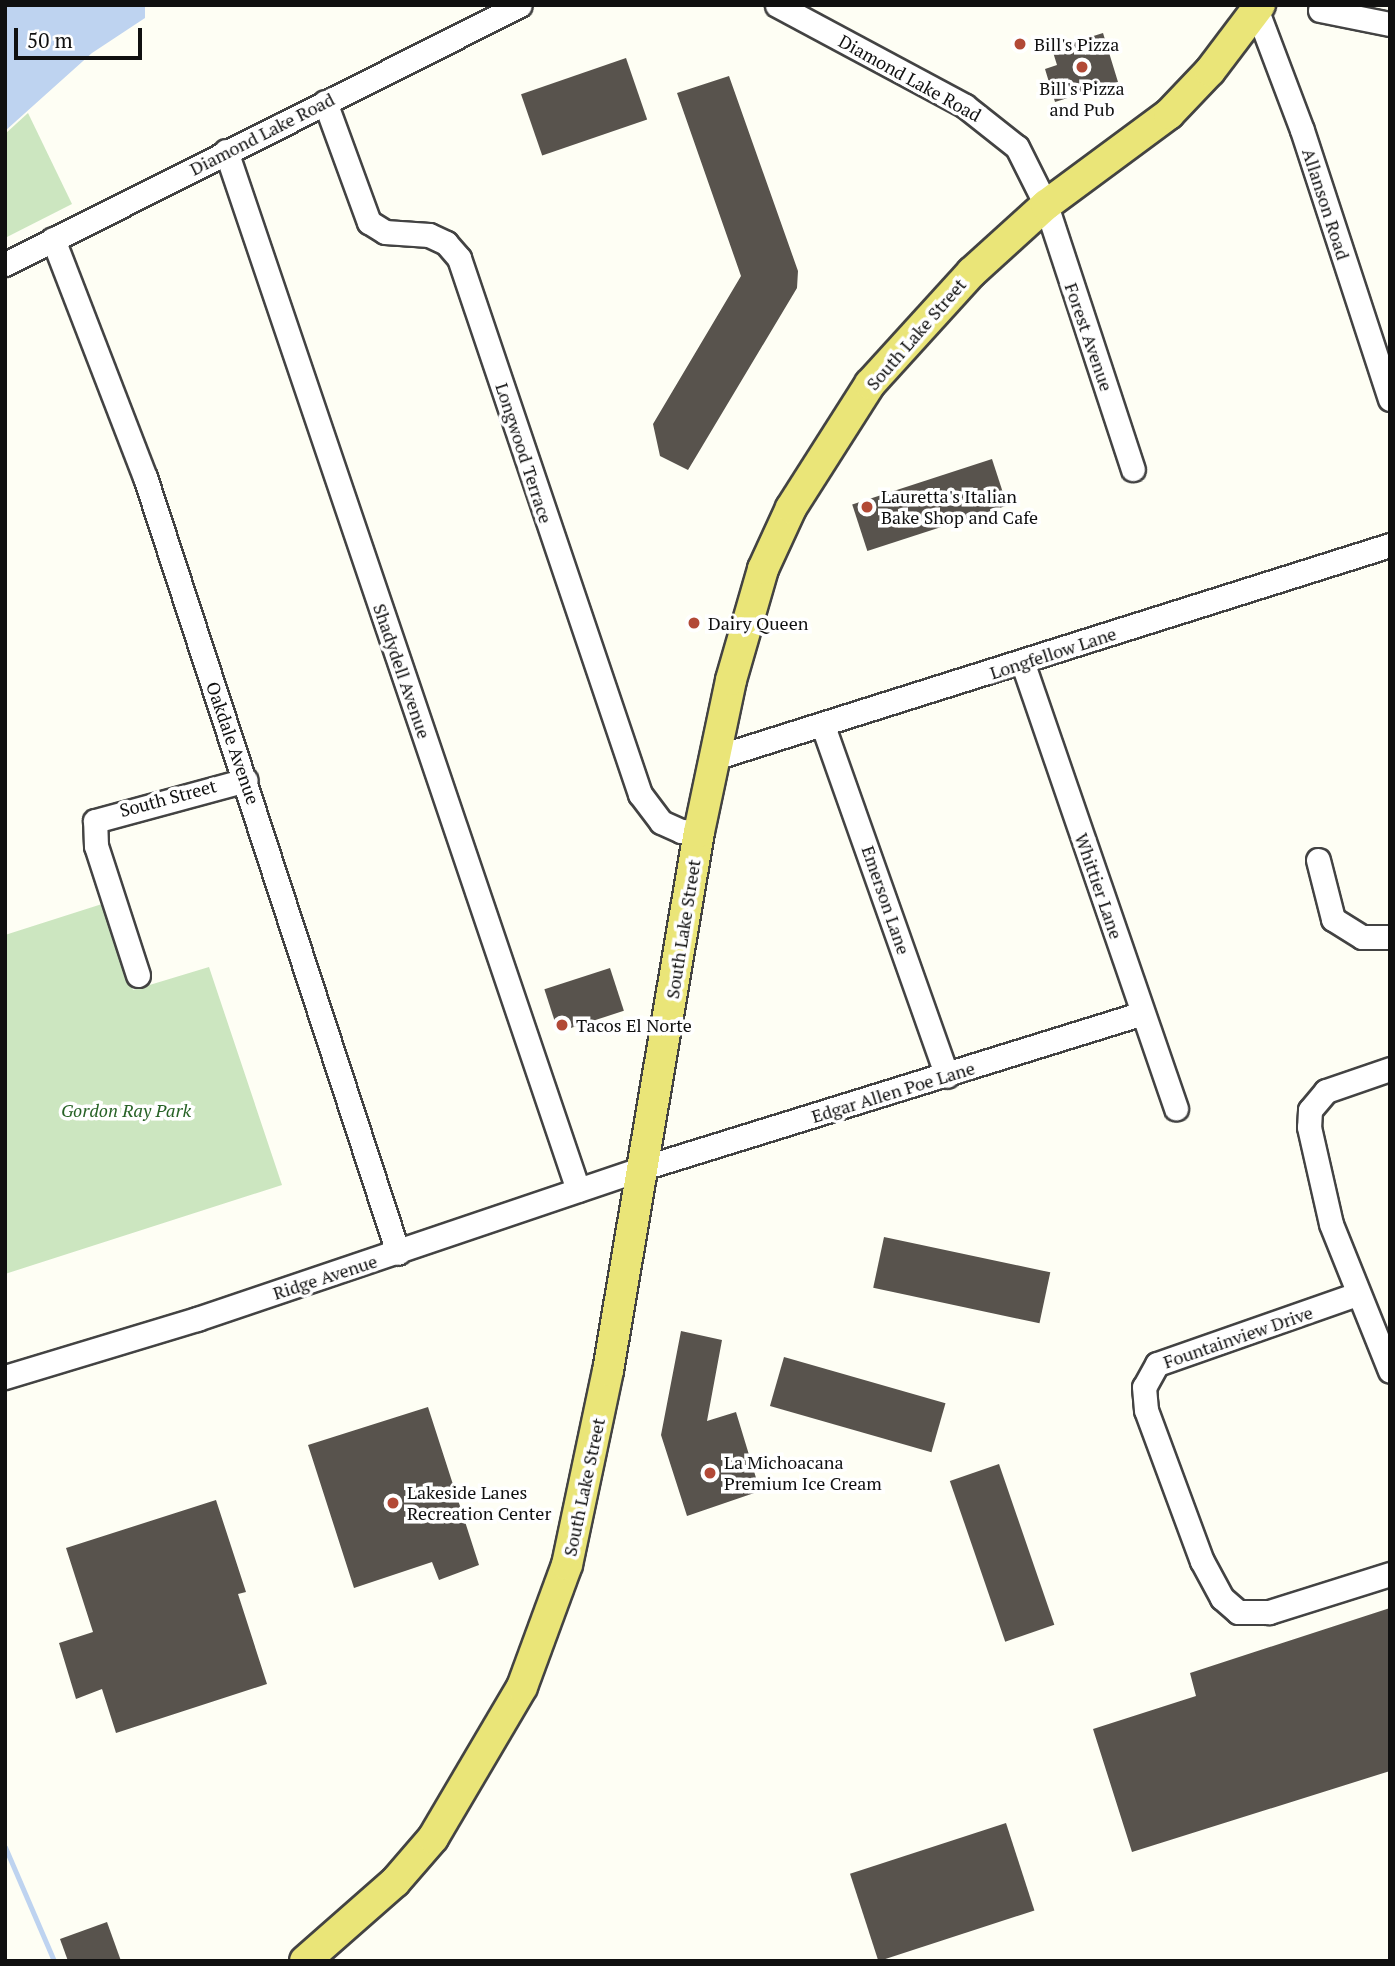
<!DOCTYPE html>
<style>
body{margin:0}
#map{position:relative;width:1395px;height:1966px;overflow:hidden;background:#fefef4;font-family:"PT Serif",serif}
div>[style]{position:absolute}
.green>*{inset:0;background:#cce6c0}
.water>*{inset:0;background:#bed3f0}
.stream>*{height:5px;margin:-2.5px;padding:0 2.5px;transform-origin:2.5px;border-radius:2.5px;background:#bed3f0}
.building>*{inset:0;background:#58534d;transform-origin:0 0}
.roads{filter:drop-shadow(2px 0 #434343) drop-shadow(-2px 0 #434343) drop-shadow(0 2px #434343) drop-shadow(0 -2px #434343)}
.minor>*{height:23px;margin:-11.5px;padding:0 11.5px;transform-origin:11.5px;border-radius:11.5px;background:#fff}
.major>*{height:30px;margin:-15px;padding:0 15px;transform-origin:15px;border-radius:15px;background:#eae578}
.dots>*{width:19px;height:19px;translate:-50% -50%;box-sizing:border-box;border:4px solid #fff;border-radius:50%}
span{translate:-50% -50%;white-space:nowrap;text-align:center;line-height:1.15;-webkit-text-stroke:7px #fff;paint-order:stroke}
.poi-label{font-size:18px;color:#101010}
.left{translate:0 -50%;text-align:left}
.street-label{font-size:18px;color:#101010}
.park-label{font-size:18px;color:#276226;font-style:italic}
.frame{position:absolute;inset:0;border:7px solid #101010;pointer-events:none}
.scale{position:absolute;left:14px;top:28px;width:128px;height:32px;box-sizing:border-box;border:4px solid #101010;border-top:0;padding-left:9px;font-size:21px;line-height:24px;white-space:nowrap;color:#101010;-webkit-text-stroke:5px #fff;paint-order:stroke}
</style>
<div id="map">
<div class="green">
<i style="clip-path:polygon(28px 113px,72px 204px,5px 238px,5px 134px)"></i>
<i style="clip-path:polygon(102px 904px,133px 990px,209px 967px,282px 1185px,5px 1274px,5px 935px)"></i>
</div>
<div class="water">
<i style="clip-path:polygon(5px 5px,145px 5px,145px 18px,92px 53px,5px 131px)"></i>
</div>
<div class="stream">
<i style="left:5px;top:1847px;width:124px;rotate:66.7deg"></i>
</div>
<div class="building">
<i style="clip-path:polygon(1103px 33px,1118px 82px,1055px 102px,1045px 69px,1057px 65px,1052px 49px)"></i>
<i style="left:626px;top:58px;width:65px;height:111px;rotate:71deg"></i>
<i style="clip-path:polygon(729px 76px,798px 271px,797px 288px,688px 470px,660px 456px,653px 424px,741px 276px,677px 93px)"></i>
<i style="left:992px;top:459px;width:49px;height:147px;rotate:72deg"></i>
<i style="left:610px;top:968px;width:45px;height:69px;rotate:72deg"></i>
<i style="left:884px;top:1237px;width:170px;height:52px;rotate:12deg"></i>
<i style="clip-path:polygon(681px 1331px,722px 1340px,707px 1421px,736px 1412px,760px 1491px,687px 1516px,661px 1435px)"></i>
<i style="left:784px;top:1357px;width:168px;height:51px;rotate:16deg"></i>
<i style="clip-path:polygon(428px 1407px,479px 1565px,439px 1580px,432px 1562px,354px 1588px,308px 1445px)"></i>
<i style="left:999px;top:1464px;width:170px;height:52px;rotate:71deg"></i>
<i style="clip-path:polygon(216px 1500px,246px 1592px,238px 1594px,267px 1684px,116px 1733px,102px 1689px,76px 1699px,59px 1643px,93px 1632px,66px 1548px)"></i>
<i style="clip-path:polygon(1390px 1608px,1390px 1771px,1132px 1852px,1093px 1729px,1196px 1696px,1190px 1673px)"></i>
<i style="left:1006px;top:1823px;width:92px;height:164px;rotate:72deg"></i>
<i style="clip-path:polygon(107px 1922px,121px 1961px,68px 1961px,60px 1939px)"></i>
</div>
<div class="roads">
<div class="minor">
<i style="left:777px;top:5px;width:213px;rotate:28.2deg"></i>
<i style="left:965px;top:106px;width:66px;rotate:38.3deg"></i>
<i style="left:1017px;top:147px;width:65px;rotate:63.4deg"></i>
<i style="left:1046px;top:205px;width:278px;rotate:71.8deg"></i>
<i style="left:1320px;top:10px;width:71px;rotate:11.3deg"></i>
<i style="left:1257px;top:11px;width:127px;rotate:69.3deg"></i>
<i style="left:1302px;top:130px;width:283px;rotate:71.9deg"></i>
<i style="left:325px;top:102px;width:128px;rotate:69.9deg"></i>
<i style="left:369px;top:222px;width:19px;rotate:32deg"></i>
<i style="left:385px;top:232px;width:44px;rotate:3.9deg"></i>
<i style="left:429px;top:235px;width:19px;rotate:25deg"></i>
<i style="left:446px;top:243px;width:20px;rotate:49deg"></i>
<i style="left:459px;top:258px;width:566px;rotate:71.34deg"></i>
<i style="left:640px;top:794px;width:35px;rotate:53deg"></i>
<i style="left:661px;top:822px;width:22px;rotate:24deg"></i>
<i style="left:681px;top:831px;width:18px;rotate:3deg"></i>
<i style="left:226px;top:151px;width:1097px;rotate:71.28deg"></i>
<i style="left:53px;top:239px;width:255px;rotate:68.9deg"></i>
<i style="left:145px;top:477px;width:816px;rotate:71.94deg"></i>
<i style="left:5px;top:264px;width:576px;rotate:-26.7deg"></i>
<i style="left:1023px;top:664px;width:470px;rotate:71deg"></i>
<i style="left:823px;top:726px;width:371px;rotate:70.5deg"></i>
<i style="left:714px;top:758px;width:709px;rotate:-17.49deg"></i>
<i style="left:1318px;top:860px;width:61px;rotate:75.7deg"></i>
<i style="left:1333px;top:919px;width:34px;rotate:32deg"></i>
<i style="left:1362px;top:937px;width:28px"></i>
<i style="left:138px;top:975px;width:136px;rotate:-108deg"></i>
<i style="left:96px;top:846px;width:25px;rotate:-92deg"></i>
<i style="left:95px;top:821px;width:156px;rotate:-15.2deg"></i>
<i style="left:1390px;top:1069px;width:68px;rotate:161deg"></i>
<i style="left:1326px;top:1091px;width:25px;rotate:130deg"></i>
<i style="left:1310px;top:1110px;width:17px;rotate:93deg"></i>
<i style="left:1309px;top:1127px;width:99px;rotate:77.2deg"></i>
<i style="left:1331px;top:1224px;width:158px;rotate:68.1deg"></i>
<i style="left:1357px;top:1294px;width:212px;rotate:160.7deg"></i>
<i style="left:1157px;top:1364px;width:26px;rotate:119deg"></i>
<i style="left:1144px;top:1387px;width:23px;rotate:85deg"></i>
<i style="left:1146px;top:1410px;width:161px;rotate:69.7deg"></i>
<i style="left:1202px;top:1561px;width:42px;rotate:61.6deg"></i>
<i style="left:1222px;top:1598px;width:21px;rotate:41deg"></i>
<i style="left:1238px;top:1612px;width:31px"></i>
<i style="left:1269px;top:1612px;width:127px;rotate:-17.4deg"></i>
<i style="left:5px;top:1377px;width:201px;rotate:-16.8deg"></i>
<i style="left:197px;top:1319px;width:471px;rotate:-18.7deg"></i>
<i style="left:643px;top:1168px;width:523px;rotate:-17.22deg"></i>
</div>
<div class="major">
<i style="left:305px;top:1961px;width:120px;rotate:-41.3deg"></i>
<i style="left:395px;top:1882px;width:58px;rotate:-49.2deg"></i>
<i style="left:433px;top:1838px;width:175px;rotate:-59.5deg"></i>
<i style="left:522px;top:1687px;width:130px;rotate:-69.8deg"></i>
<i style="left:567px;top:1565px;width:198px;rotate:-78.1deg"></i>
<i style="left:608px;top:1371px;width:547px;rotate:-80.42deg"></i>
<i style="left:699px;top:832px;width:155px;rotate:-78.1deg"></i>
<i style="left:731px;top:680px;width:116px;rotate:-73.9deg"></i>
<i style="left:763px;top:569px;width:67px;rotate:-65.3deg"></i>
<i style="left:791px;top:508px;width:147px;rotate:-57.5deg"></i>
<i style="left:870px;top:384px;width:151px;rotate:-47.7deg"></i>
<i style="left:972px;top:272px;width:100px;rotate:-42.2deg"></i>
<i style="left:1046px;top:205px;width:153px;rotate:-36.5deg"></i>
<i style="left:1169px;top:114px;width:59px;rotate:-46.4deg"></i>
<i style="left:1210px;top:71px;width:83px;rotate:-52.9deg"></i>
</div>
</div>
<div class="dots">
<i style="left:1020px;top:44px;background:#b24936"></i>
<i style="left:1082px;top:67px;background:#b24936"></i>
<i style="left:867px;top:507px;background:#b24936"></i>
<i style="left:694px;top:623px;background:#b24936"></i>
<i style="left:562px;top:1025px;background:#b24936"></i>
<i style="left:710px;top:1473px;background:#b24936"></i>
<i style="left:393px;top:1503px;background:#b24936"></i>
</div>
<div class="poi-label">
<span class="left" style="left:1034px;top:44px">Bill's Pizza</span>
<span style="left:1082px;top:99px">Bill's Pizza<br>and Pub</span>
<span class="left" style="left:881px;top:507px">Lauretta's Italian<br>Bake Shop and Cafe</span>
<span class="left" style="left:708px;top:623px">Dairy Queen</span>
<span class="left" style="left:576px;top:1025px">Tacos El Norte</span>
<span class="left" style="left:724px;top:1473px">La Michoacana<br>Premium Ice Cream</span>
<span class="left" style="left:407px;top:1503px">Lakeside Lanes<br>Recreation Center</span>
</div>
<div class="street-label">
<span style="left:910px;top:78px;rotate:29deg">Diamond Lake Road</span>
<span style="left:262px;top:134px;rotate:-27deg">Diamond Lake Road</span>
<span style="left:1326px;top:204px;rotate:72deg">Allanson Road</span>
<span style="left:916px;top:334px;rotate:-49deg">South Lake Street</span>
<span style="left:1089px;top:337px;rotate:71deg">Forest Avenue</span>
<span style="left:524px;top:453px;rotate:72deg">Longwood Terrace</span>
<span style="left:1053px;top:653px;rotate:-18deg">Longfellow Lane</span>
<span style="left:402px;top:671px;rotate:71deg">Shadydell Avenue</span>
<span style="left:233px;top:743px;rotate:71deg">Oakdale Avenue</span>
<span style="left:168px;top:798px;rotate:-15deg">South Street</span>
<span style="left:1099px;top:886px;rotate:71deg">Whittier Lane</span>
<span style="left:886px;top:900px;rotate:71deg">Emerson Lane</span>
<span style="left:683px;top:929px;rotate:-81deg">South Lake Street</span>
<span style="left:893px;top:1092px;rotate:-17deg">Edgar Allen Poe Lane</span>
<span style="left:325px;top:1277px;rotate:-18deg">Ridge Avenue</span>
<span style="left:1238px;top:1337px;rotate:-19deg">Fountainview Drive</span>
<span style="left:584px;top:1487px;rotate:-78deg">South Lake Street</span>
</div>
<div class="park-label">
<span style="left:126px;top:1110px">Gordon Ray Park</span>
</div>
<div class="frame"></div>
<div class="scale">50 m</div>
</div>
